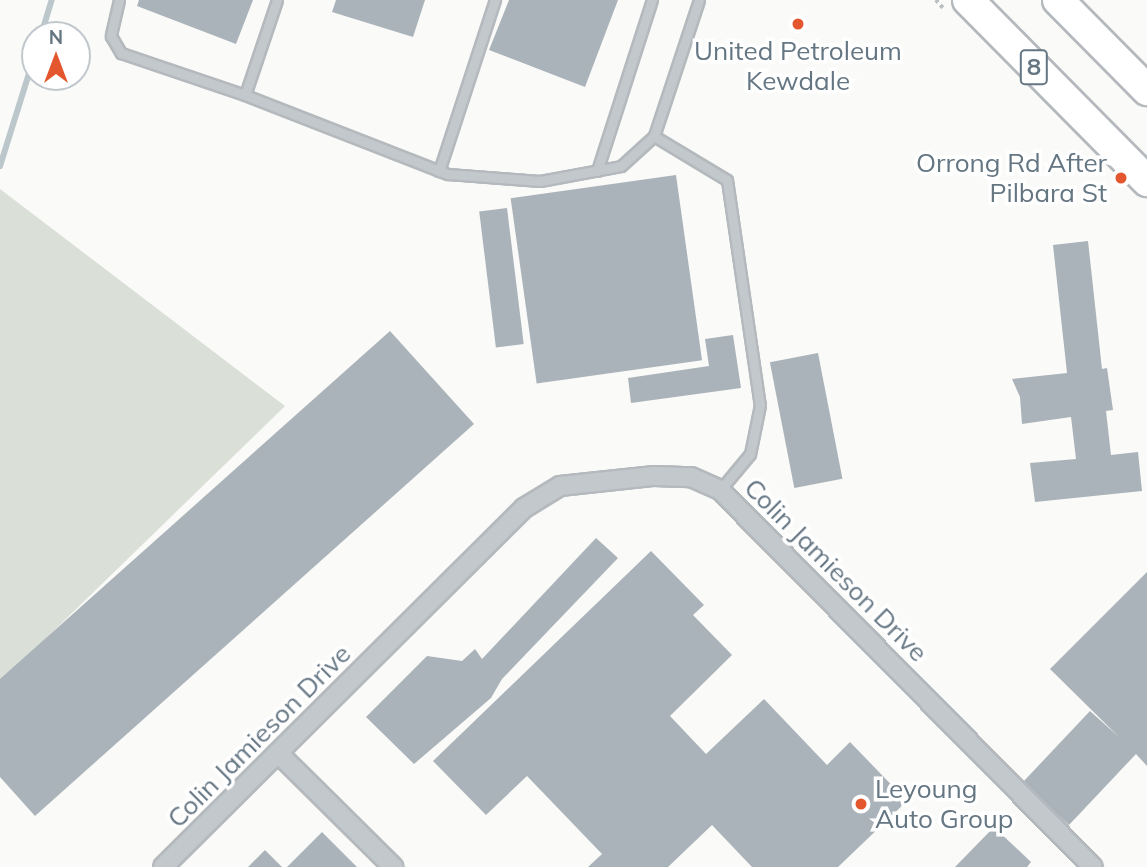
<!DOCTYPE html>
<style>
body{margin:0}
#map{position:relative;width:1147px;height:867px;overflow:hidden;background:#fafaf8;font-family:Mulish,sans-serif}
div>[style]{position:absolute}
.green>*{inset:0;background:#dadfd7}
.stream>*{height:6px;margin:-3px;padding:0 3px;transform-origin:3px;border-radius:3px;background:#bbc7cb}
.building>*{inset:0;background:#aab3b9;transform-origin:0 0}
.path>*{height:3.5px;margin-top:-1.75px;transform-origin:0;background:repeating-linear-gradient(90deg,#bbbfc2 0 3.5px,transparent 0 7px)}
.roads{filter:drop-shadow(2px 0 #b4b9bd) drop-shadow(-2px 0 #b4b9bd) drop-shadow(0 2px #b4b9bd) drop-shadow(0 -2px #b4b9bd)}
.service>*{height:9px;margin:-4.5px;padding:0 4.5px;transform-origin:4.5px;border-radius:4.5px;background:#c3c8cc}
.minor>*{height:18px;margin:-9px;padding:0 9px;transform-origin:9px;border-radius:9px;background:#c3c8cc}
.trunk>*{height:30px;margin:-15px;padding:0 15px;transform-origin:15px;border-radius:15px;background:#fff}
.dots>*{width:19px;height:19px;translate:-50% -50%;box-sizing:border-box;border:4px solid #fff;border-radius:50%}
span{translate:-50% -50%;white-space:nowrap;text-align:center;line-height:1.15;-webkit-text-stroke:7px #fff;paint-order:stroke}
.shield-label span{padding:2px 5px;background:#fff;border:2px solid;border-radius:5px;-webkit-text-stroke-width:0}
.shield-label{font-size:24px;color:#657683;font-weight:700}
.poi-label{font-size:26px;color:#657683}
.right{translate:-100% -50%;text-align:right}
.left{translate:0 -50%;text-align:left}
.street-label{font-size:26px;color:#657683}
.north{position:absolute;left:21px;top:21px;width:70px;height:70px;box-sizing:border-box;background:#fff;border:2px solid #c1c8cd;border-radius:50%;rotate:0deg;font-size:19px;font-weight:700;line-height:28px;text-align:center;color:#657683}
.north::after{content:'';display:block;margin:auto;width:24px;height:32px;background:#e4572e;clip-path:polygon(50% 0,100% 100%,50% 72%,0 100%)}
</style>
<div id="map">
<div class="green">
<i style="clip-path:polygon(0 189px,285px 406px,0 683px)"></i>
</div>
<div class="stream">
<i style="left:41px;top:35px;width:37px;rotate:-73deg"></i>
<i style="left:0;top:166px;width:117px;rotate:-72.6deg"></i>
</div>
<div class="building">
<i style="clip-path:polygon(139px 0,253px 0,236px 44px,137px 6px)"></i>
<i style="clip-path:polygon(336px 0,425px 0,413px 37px,332px 12px)"></i>
<i style="clip-path:polygon(509px 0,618px 0,585px 87px,489px 50px)"></i>
<i style="left:676px;top:175px;width:187px;height:167px;rotate:82deg"></i>
<i style="left:507px;top:208px;width:137px;height:28px;rotate:83deg"></i>
<i style="clip-path:polygon(1088px 241px,1102px 369px,1107px 368px,1113px 410px,1106px 411px,1111px 455px,1138px 452px,1142px 491px,1035px 502px,1030px 463px,1076px 459px,1071px 417px,1022px 424px,1020px 397px,1012px 379px,1067px 373px,1053px 245px)"></i>
<i style="clip-path:polygon(390px 331px,474px 424px,35px 816px,0 777px,0 679px)"></i>
<i style="clip-path:polygon(733px 335px,741px 388px,631px 403px,628px 378px,709px 366px,705px 339px)"></i>
<i style="left:818px;top:353px;width:128px;height:49px;rotate:79deg"></i>
<i style="clip-path:polygon(596px 538px,618px 558px,502px 679px,491px 698px,414px 764px,366px 717px,427px 656px,462px 661px,475px 649px,482px 659px)"></i>
<i style="clip-path:polygon(651px 551px,704px 605px,693px 615px,732px 655px,670px 716px,706px 754px,764px 699px,827px 765px,850px 742px,907px 801px,838px 867px,752px 867px,712px 825px,668px 867px,588px 867px,602px 854px,527px 776px,486px 815px,433px 761px)"></i>
<i style="clip-path:polygon(1147px 572px,1147px 766px,1136px 754px,1069px 825px,1023px 782px,1090px 711px,1119px 737px,1050px 669px)"></i>
<i style="clip-path:polygon(994px 827px,1031px 862px,1027px 867px,955px 867px)"></i>
<i style="clip-path:polygon(322px 832px,357px 867px,287px 867px)"></i>
<i style="clip-path:polygon(265px 850px,282px 867px,248px 867px)"></i>
</div>
<div class="path">
<i style="left:936px;top:0;width:12px;rotate:48deg"></i>
</div>
<div class="roads">
<div class="service">
<i style="left:119px;top:0;width:37px;rotate:103deg"></i>
<i style="left:111px;top:36px;width:20px;rotate:60deg"></i>
<i style="left:121px;top:53px;width:131px;rotate:18.7deg"></i>
<i style="left:245px;top:95px;width:100px;rotate:-71.4deg"></i>
<i style="left:245px;top:95px;width:218px;rotate:21.3deg"></i>
<i style="left:448px;top:174px;width:92px;rotate:4.4deg"></i>
<i style="left:540px;top:181px;width:82px;rotate:-10.5deg"></i>
<i style="left:621px;top:166px;width:45px;rotate:-42.3deg"></i>
<i style="left:654px;top:136px;width:143px;rotate:-71.7deg"></i>
<i style="left:654px;top:136px;width:85px;rotate:31.1deg"></i>
<i style="left:727px;top:180px;width:227px;rotate:81.7deg"></i>
<i style="left:760px;top:405px;width:50px;rotate:101.5deg"></i>
<i style="left:750px;top:454px;width:47px;rotate:129.8deg"></i>
<i style="left:439px;top:171px;width:180px;rotate:-71.9deg"></i>
<i style="left:597px;top:171px;width:180px;rotate:-72.2deg"></i>
</div>
<div class="minor">
<i style="left:279px;top:754px;width:161px;rotate:44.7deg"></i>
<i style="left:163px;top:867px;width:509px;rotate:-44.84deg"></i>
<i style="left:524px;top:508px;width:42px;rotate:-31.4deg"></i>
<i style="left:560px;top:486px;width:95px;rotate:-6.1deg"></i>
<i style="left:654px;top:476px;width:37px;rotate:2deg"></i>
<i style="left:691px;top:477px;width:32px;rotate:24deg"></i>
<i style="left:720px;top:490px;width:530px;rotate:45.31deg"></i>
</div>
<div class="trunk">
<i style="left:968px;top:0;width:255px;rotate:45.3deg"></i>
<i style="left:1058px;top:0;width:127px;rotate:45.3deg"></i>
</div>
</div>
<div class="dots">
<i style="left:798px;top:24px;background:#e4572e"></i>
<i style="left:1121px;top:178px;background:#e4572e"></i>
<i style="left:861px;top:804px;background:#e4572e"></i>
</div>
<div class="shield-label">
<span style="left:1034px;top:67px">8</span>
</div>
<div class="poi-label">
<span style="left:798px;top:66px">United Petroleum<br>Kewdale</span>
<span class="right" style="left:1107px;top:178px">Orrong Rd After<br>Pilbara St</span>
<span class="left" style="left:875px;top:804px">Leyoung<br>Auto Group</span>
</div>
<div class="street-label">
<span style="left:836px;top:570px;rotate:45deg">Colin Jamieson Drive</span>
<span style="left:259px;top:736px;rotate:-45deg">Colin Jamieson Drive</span>
</div>
<div class="north">N</div>
</div>
